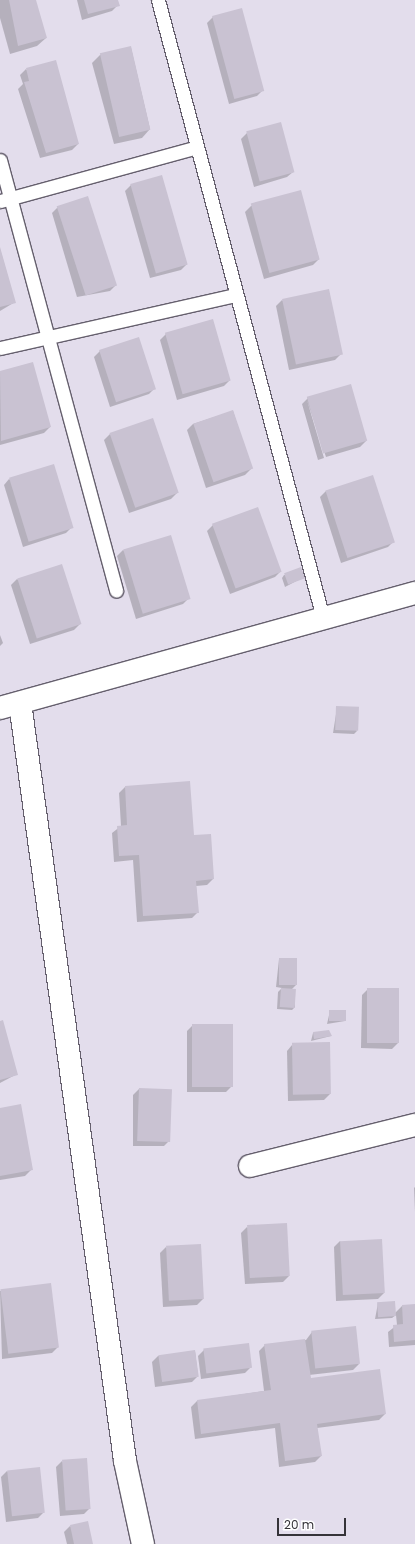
<!DOCTYPE html>
<style>
body{margin:0}
#map{position:relative;width:415px;height:1544px;overflow:hidden;background:#e3ddec;font-family:Poppins,sans-serif}
div>[style]{position:absolute}
.shadow>*{inset:0;background:#0003}
.building>*{inset:0;background:#c9c2d2;transform-origin:0 0}
.roads{filter:drop-shadow(1px 0 #655f6d) drop-shadow(-1px 0 #655f6d) drop-shadow(0 1px #655f6d) drop-shadow(0 -1px #655f6d)}
.service>*{height:13px;margin:-6.5px;padding:0 6.5px;transform-origin:6.5px;border-radius:6.5px;background:#fff}
.minor>*{height:22px;margin:-11px;padding:0 11px;transform-origin:11px;border-radius:11px;background:#fff}
span{translate:-50% -50%;white-space:nowrap;text-align:center;line-height:1.15;-webkit-text-stroke:3px #fff;paint-order:stroke}
.scale{position:absolute;left:277px;top:1518px;width:69px;height:18px;box-sizing:border-box;border:2px solid #353339;border-top:0;padding-left:5px;font-size:12px;line-height:14px;white-space:nowrap;color:#353339;-webkit-text-stroke:3px #fff;paint-order:stroke}
</style>
<div id="map">
<div class="shadow">
<i style="clip-path:polygon(0 0,35px 0,46px 38px,37px 46px,10px 54px,0 18px)"></i>
<i style="clip-path:polygon(77px 0,117px 0,118px 5px,112px 11px,82px 20px)"></i>
<i style="clip-path:polygon(213px 17px,263px 90px,257px 96px,229px 104px,207px 23px)"></i>
<i style="clip-path:polygon(131px 48px,150px 129px,142px 138px,114px 144px,92px 63px,100px 55px)"></i>
<i style="clip-path:polygon(26px 69px,78px 144px,72px 150px,40px 158px,18px 89px,23px 84px,20px 75px)"></i>
<i style="clip-path:polygon(247px 133px,293px 172px,287px 177px,254px 187px,241px 139px)"></i>
<i style="clip-path:polygon(131px 185px,187px 264px,181px 270px,150px 278px,125px 191px)"></i>
<i style="clip-path:polygon(300px 192px,319px 259px,313px 265px,264px 279px,245px 212px,251px 206px)"></i>
<i style="clip-path:polygon(58px 207px,116px 285px,110px 291px,77px 297px,52px 213px)"></i>
<i style="clip-path:polygon(0 249px,15px 302px,0 311px)"></i>
<i style="clip-path:polygon(282px 300px,341px 354px,335px 360px,289px 370px,276px 306px)"></i>
<i style="clip-path:polygon(166px 334px,230px 380px,224px 386px,177px 400px,160px 340px)"></i>
<i style="clip-path:polygon(100px 351px,155px 388px,149px 394px,110px 407px,94px 357px)"></i>
<i style="clip-path:polygon(32px 363px,50px 427px,44px 433px,0 445px,0 372px)"></i>
<i style="clip-path:polygon(308px 398px,366px 441px,360px 447px,326px 457px,307px 400px,324px 458px,318px 460px,302px 404px)"></i>
<i style="clip-path:polygon(233px 411px,251px 469px,245px 475px,206px 488px,187px 430px,193px 424px)"></i>
<i style="clip-path:polygon(110px 434px,177px 493px,171px 499px,129px 513px,104px 440px)"></i>
<i style="clip-path:polygon(9px 479px,72px 527px,66px 533px,23px 547px,4px 485px)"></i>
<i style="clip-path:polygon(326px 491px,394px 541px,388px 547px,341px 563px,320px 497px)"></i>
<i style="clip-path:polygon(213px 525px,281px 571px,275px 577px,230px 594px,207px 531px)"></i>
<i style="clip-path:polygon(123px 550px,189px 598px,183px 604px,136px 619px,117px 556px)"></i>
<i style="clip-path:polygon(284px 575px,304px 577px,285px 587px,282px 578px)"></i>
<i style="clip-path:polygon(17px 579px,80px 624px,74px 630px,30px 644px,11px 585px)"></i>
<i style="clip-path:polygon(0 635px,3px 643px,0 646px)"></i>
<i style="clip-path:polygon(337px 708px,357px 731px,354px 734px,333px 733px)"></i>
<i style="clip-path:polygon(125px 787px,193px 836px,213px 879px,207px 885px,196px 886px,198px 912px,192px 918px,137px 922px,133px 860px,114px 862px,112px 833px,121px 826px,119px 793px)"></i>
<i style="clip-path:polygon(279px 959px,296px 985px,292px 989px,295px 1007px,292px 1010px,277px 1009px,278px 992px,282px 988px,276px 987px)"></i>
<i style="clip-path:polygon(368px 989px,398px 1043px,392px 1049px,361px 1048px,362px 995px)"></i>
<i style="clip-path:polygon(330px 1011px,345px 1021px,327px 1024px)"></i>
<i style="clip-path:polygon(0 1022px,17px 1074px,0 1083px)"></i>
<i style="clip-path:polygon(193px 1025px,232px 1025px,232px 1086px,226px 1092px,187px 1092px,187px 1031px)"></i>
<i style="clip-path:polygon(313px 1033px,331px 1036px,311px 1041px)"></i>
<i style="clip-path:polygon(292px 1045px,330px 1094px,324px 1100px,288px 1101px,287px 1051px)"></i>
<i style="clip-path:polygon(139px 1089px,170px 1140px,164px 1146px,133px 1146px,133px 1095px)"></i>
<i style="clip-path:polygon(0 1109px,31px 1170px,25px 1176px,0 1180px)"></i>
<i style="clip-path:polygon(415px 1187px,415px 1212px,414px 1188px)"></i>
<i style="clip-path:polygon(247px 1227px,289px 1276px,283px 1282px,245px 1284px,241px 1233px)"></i>
<i style="clip-path:polygon(340px 1241px,384px 1293px,378px 1299px,336px 1301px,334px 1247px)"></i>
<i style="clip-path:polygon(166px 1247px,203px 1299px,197px 1305px,163px 1307px,160px 1253px)"></i>
<i style="clip-path:polygon(50px 1284px,58px 1347px,52px 1353px,2px 1359px,0 1291px)"></i>
<i style="clip-path:polygon(378px 1303px,395px 1313px,402px 1306px,415px 1305px,415px 1345px,389px 1347px,388px 1332px,397px 1325px,396px 1315px,392px 1318px,375px 1319px)"></i>
<i style="clip-path:polygon(312px 1332px,359px 1364px,353px 1370px,309px 1375px,310px 1379px,385px 1414px,379px 1420px,317px 1428px,321px 1456px,315px 1462px,279px 1467px,275px 1428px,195px 1439px,191px 1407px,197px 1401px,264px 1391px,259px 1351px,265px 1345px,306px 1340px)"></i>
<i style="clip-path:polygon(204px 1350px,251px 1367px,245px 1373px,201px 1379px,198px 1356px)"></i>
<i style="clip-path:polygon(195px 1351px,198px 1376px,192px 1382px,155px 1387px,152px 1362px,158px 1356px)"></i>
<i style="clip-path:polygon(62px 1461px,90px 1508px,84px 1514px,60px 1516px,56px 1467px)"></i>
<i style="clip-path:polygon(7px 1471px,44px 1512px,38px 1518px,6px 1522px,1px 1477px)"></i>
<i style="clip-path:polygon(70px 1526px,92px 1544px,67px 1544px,64px 1532px)"></i>
</div>
<div class="building">
<i style="clip-path:polygon(9px 0,36px 0,47px 38px,18px 46px)"></i>
<i style="clip-path:polygon(84px 0,118px 0,120px 6px,88px 14px)"></i>
<i style="left:242px;top:8px;width:86px;height:31px;rotate:75deg"></i>
<i style="left:131px;top:46px;width:86px;height:32px;rotate:77deg"></i>
<i style="clip-path:polygon(56px 60px,79px 144px,46px 153px,24px 82px,29px 81px,26px 68px)"></i>
<i style="left:281px;top:122px;width:52px;height:36px;rotate:75deg"></i>
<i style="left:162px;top:175px;width:93px;height:33px;rotate:74deg"></i>
<i style="left:301px;top:190px;width:72px;height:52px;rotate:75deg"></i>
<i style="left:88px;top:196px;width:94px;height:33px;rotate:72deg"></i>
<i style="clip-path:polygon(0 247px,16px 303px,0 307px)"></i>
<i style="left:329px;top:289px;width:67px;height:48px;rotate:78deg"></i>
<i style="left:213px;top:319px;width:64px;height:50px;rotate:74deg"></i>
<i style="left:139px;top:337px;width:55px;height:42px;rotate:72deg"></i>
<i style="clip-path:polygon(33px 362px,51px 427px,1px 441px,0 371px)"></i>
<i style="left:351px;top:384px;width:59px;height:46px;rotate:74deg"></i>
<i style="left:233px;top:410px;width:62px;height:42px;rotate:71deg"></i>
<i style="left:153px;top:418px;width:79px;height:46px;rotate:71deg"></i>
<i style="left:54px;top:464px;width:67px;height:47px;rotate:73deg"></i>
<i style="left:373px;top:475px;width:71px;height:50px;rotate:72deg"></i>
<i style="left:258px;top:507px;width:69px;height:49px;rotate:70deg"></i>
<i style="left:171px;top:535px;width:67px;height:50px;rotate:73deg"></i>
<i style="left:62px;top:564px;width:63px;height:47px;rotate:72deg"></i>
<i style="left:301px;top:567px;width:12px;height:18px;rotate:70deg"></i>
<i style="left:336px;top:706px;width:23px;height:24px;rotate:2deg"></i>
<i style="clip-path:polygon(190px 781px,194px 835px,211px 834px,214px 879px,196px 881px,199px 913px,143px 916px,139px 855px,119px 856px,117px 826px,127px 825px,125px 786px)"></i>
<i style="left:279px;top:958px;width:18px;height:27px"></i>
<i style="left:281px;top:988px;width:15px;height:19px;rotate:4deg"></i>
<i style="left:367px;top:988px;width:32px;height:55px"></i>
<i style="left:329px;top:1010px;width:17px;height:11px"></i>
<i style="clip-path:polygon(3px 1020px,18px 1075px,0 1080px,0 1021px)"></i>
<i style="left:192px;top:1024px;width:41px;height:63px"></i>
<i style="clip-path:polygon(329px 1030px,332px 1036px,314px 1039px,313px 1032px)"></i>
<i style="left:330px;top:1042px;width:52px;height:38px;rotate:89deg"></i>
<i style="left:139px;top:1088px;width:33px;height:53px;rotate:2deg"></i>
<i style="clip-path:polygon(21px 1104px,33px 1170px,0 1176px,0 1108px)"></i>
<i style="left:287px;top:1223px;width:53px;height:40px;rotate:87deg"></i>
<i style="left:382px;top:1239px;width:54px;height:42px;rotate:87deg"></i>
<i style="left:201px;top:1244px;width:55px;height:35px;rotate:87deg"></i>
<i style="left:51px;top:1283px;width:65px;height:51px;rotate:83deg"></i>
<i style="left:395px;top:1301px;width:15px;height:18px;rotate:86deg"></i>
<i style="clip-path:polygon(415px 1304px,415px 1340px,394px 1342px,393px 1325px,403px 1324px,402px 1305px)"></i>
<i style="left:356px;top:1326px;width:38px;height:45px;rotate:84deg"></i>
<i style="clip-path:polygon(305px 1339px,311px 1378px,380px 1369px,386px 1414px,317px 1424px,322px 1456px,285px 1461px,280px 1423px,201px 1434px,197px 1400px,271px 1390px,264px 1344px)"></i>
<i style="left:249px;top:1343px;width:25px;height:46px;rotate:83deg"></i>
<i style="left:195px;top:1350px;width:27px;height:37px;rotate:82deg"></i>
<i style="left:87px;top:1458px;width:51px;height:25px;rotate:86deg"></i>
<i style="left:40px;top:1467px;width:46px;height:33px;rotate:84deg"></i>
<i style="clip-path:polygon(88px 1521px,93px 1544px,74px 1544px,70px 1525px)"></i>
</div>
<div class="roads">
<div class="service">
<i style="left:158px;top:0;width:640px;rotate:75.05deg"></i>
<i style="left:0;top:160px;width:446px;rotate:74.9deg"></i>
<i style="left:0;top:201px;width:204px;rotate:-15.3deg"></i>
<i style="left:0;top:348px;width:242px;rotate:-12.7deg"></i>
</div>
<div class="minor">
<i style="left:20px;top:703px;width:765px;rotate:82.11deg"></i>
<i style="left:125px;top:1461px;width:85px;rotate:77.8deg"></i>
<i style="left:0;top:708px;width:431px;rotate:-15.5deg"></i>
<i style="left:250px;top:1166px;width:170px;rotate:-14deg"></i>
</div>
</div>
<div class="scale">20 m</div>
</div>
